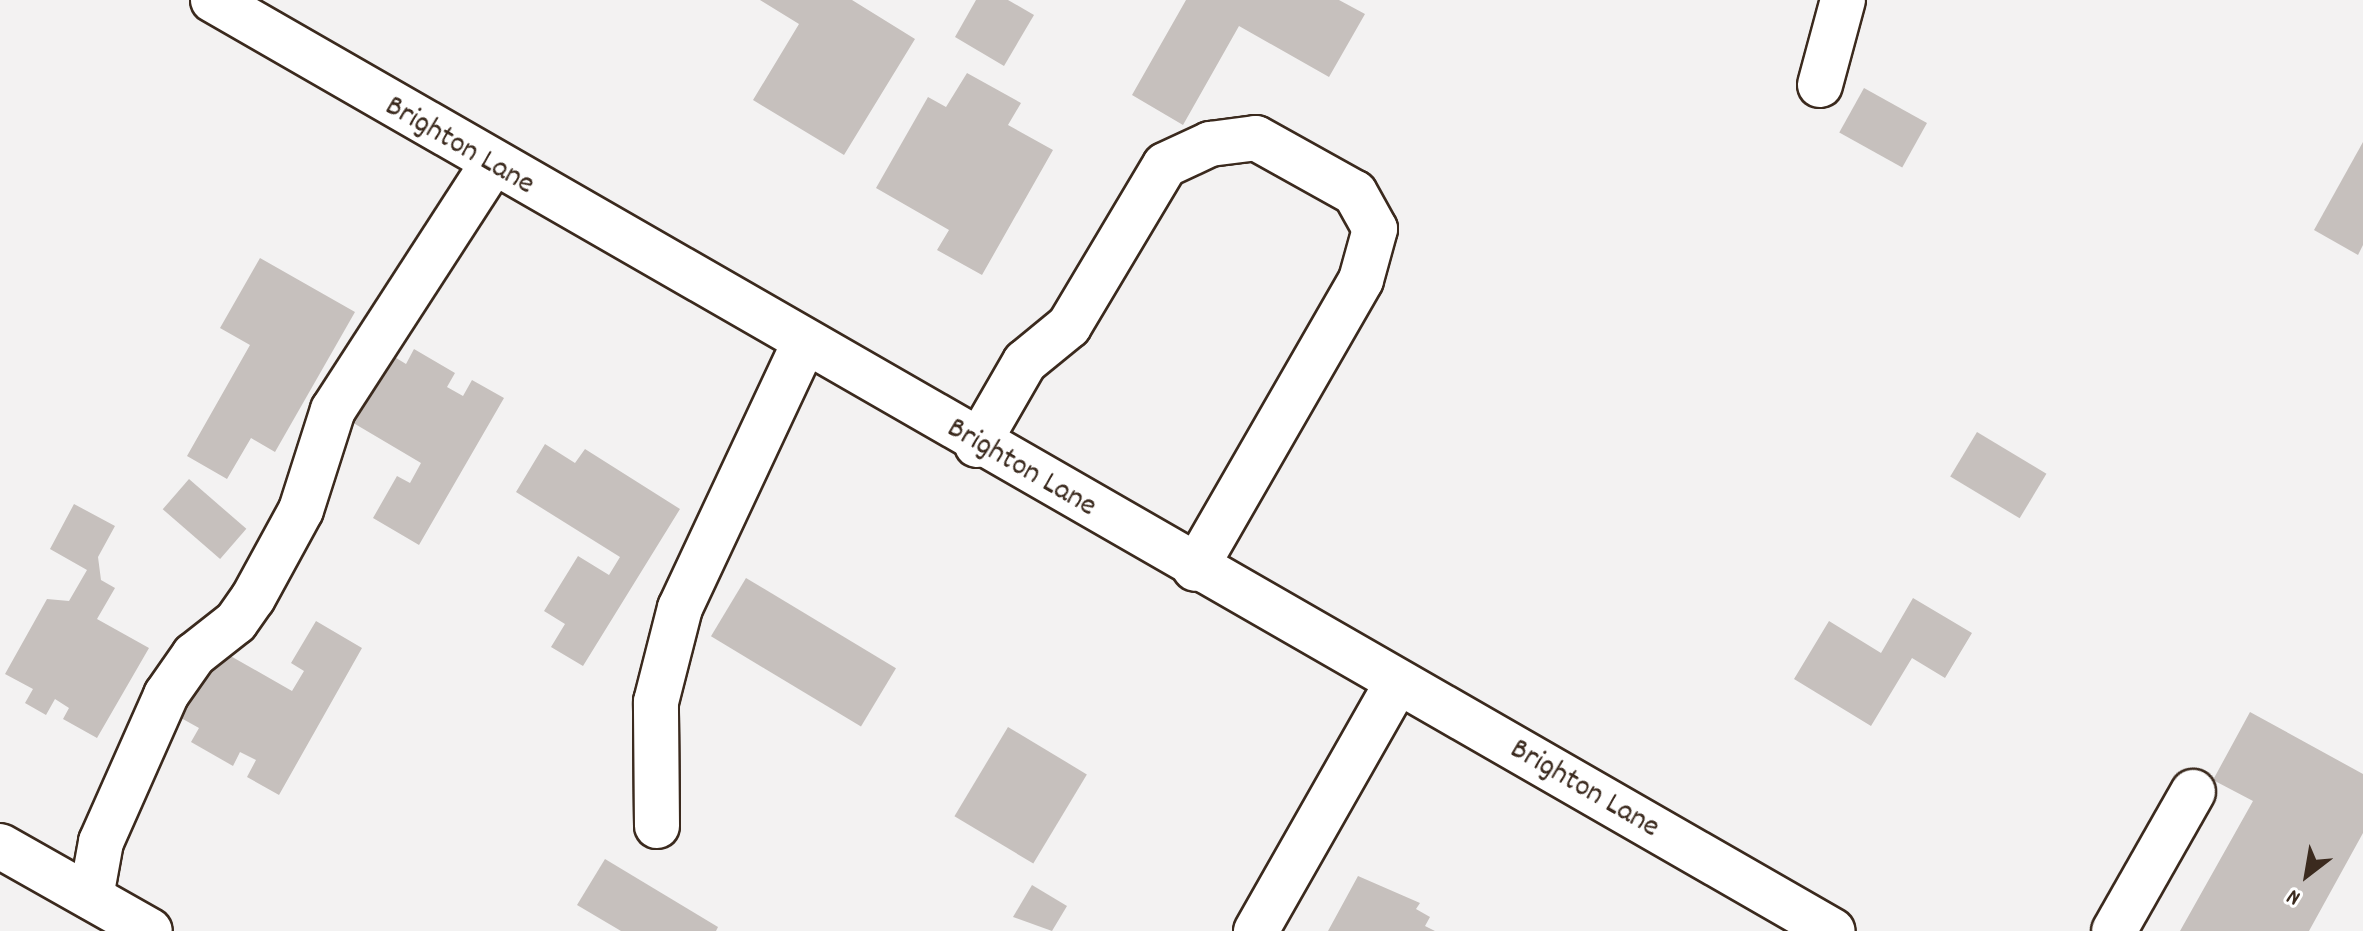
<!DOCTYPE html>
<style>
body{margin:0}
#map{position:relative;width:2363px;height:931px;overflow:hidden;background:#f3f2f2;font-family:Dekko,sans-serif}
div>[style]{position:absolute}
.building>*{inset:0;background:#c6c0bd;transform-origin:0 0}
.roads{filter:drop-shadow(2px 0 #3b2a1e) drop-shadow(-2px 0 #3b2a1e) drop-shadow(0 2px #3b2a1e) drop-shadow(0 -2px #3b2a1e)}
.minor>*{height:44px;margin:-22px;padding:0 22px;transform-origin:22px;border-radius:22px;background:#fff}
span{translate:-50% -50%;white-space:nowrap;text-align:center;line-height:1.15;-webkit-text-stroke:8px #fff;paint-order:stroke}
.street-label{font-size:32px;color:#3b2a1e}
.north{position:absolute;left:2267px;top:835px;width:80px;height:80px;-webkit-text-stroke:6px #fff;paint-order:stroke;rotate:211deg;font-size:22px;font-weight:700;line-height:32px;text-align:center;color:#3b2a1e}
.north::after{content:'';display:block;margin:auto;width:28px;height:36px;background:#3b2a1e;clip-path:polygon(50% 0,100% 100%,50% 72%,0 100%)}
</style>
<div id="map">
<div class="building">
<i style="clip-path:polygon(760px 0,852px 0,915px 39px,844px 155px,753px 100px,799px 24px)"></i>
<i style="clip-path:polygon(976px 0,1008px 0,1034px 15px,1004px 66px,955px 37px)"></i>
<i style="clip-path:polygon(1186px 0,1339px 0,1365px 14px,1329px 77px,1239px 26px,1183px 125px,1132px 95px)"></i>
<i style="clip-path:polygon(967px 73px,1021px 103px,1008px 125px,1053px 150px,982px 275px,937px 250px,949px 230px,876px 188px,928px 97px,946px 107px)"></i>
<i style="left:1864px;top:88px;width:72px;height:51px;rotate:29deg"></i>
<i style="clip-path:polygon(2363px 142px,2363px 245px,2358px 255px,2314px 230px)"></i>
<i style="clip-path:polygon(260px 258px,355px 312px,275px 452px,251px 438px,227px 479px,187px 456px,250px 345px,220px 328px)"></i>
<i style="clip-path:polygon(414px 349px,455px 373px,447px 387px,463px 396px,472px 380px,504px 398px,419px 545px,373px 518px,397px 476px,410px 483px,421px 463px,350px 421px,388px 353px,406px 364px)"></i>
<i style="left:1977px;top:432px;width:81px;height:52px;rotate:31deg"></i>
<i style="clip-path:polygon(545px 444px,575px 463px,585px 449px,680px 509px,583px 666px,551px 647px,565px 624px,544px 611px,578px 556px,609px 575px,620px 557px,516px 492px)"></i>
<i style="left:189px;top:479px;width:76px;height:40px;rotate:41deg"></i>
<i style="clip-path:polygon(74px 504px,115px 526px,98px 557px,101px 580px,115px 588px,97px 619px,149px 648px,97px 738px,63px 719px,69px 708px,55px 699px,46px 715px,25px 703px,33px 689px,5px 674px,47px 599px,69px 601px,87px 570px,50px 549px)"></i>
<i style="left:746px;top:578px;width:175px;height:68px;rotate:31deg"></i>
<i style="clip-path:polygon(1913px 598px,1972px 633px,1945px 678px,1912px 658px,1871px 726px,1794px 679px,1829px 621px,1881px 653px)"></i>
<i style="clip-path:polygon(316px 621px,362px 648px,279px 795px,247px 777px,256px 760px,240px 752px,233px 766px,191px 742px,199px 728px,181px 718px,220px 650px,292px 691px,304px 671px,291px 663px)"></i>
<i style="clip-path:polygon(2250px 712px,2363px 774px,2363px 833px,2309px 931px,2180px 931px,2253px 801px,2213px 780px)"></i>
<i style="left:1008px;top:727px;width:92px;height:104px;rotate:31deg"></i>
<i style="clip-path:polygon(605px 859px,718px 927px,716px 931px,621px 931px,577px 905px)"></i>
<i style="clip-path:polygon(1358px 876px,1420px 903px,1416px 909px,1430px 917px,1425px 926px,1435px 931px,1328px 931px)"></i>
<i style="clip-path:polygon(1032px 885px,1067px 906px,1052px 931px,1013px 917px)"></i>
</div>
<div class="roads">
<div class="minor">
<i style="left:213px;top:0;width:1868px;rotate:29.89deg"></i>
<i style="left:1820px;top:85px;width:88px;rotate:-74.9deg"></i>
<i style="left:977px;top:445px;width:96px;rotate:-60deg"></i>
<i style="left:1025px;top:362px;width:57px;rotate:-39.3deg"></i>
<i style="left:1069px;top:326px;width:187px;rotate:-59.2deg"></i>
<i style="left:1165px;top:165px;width:50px;rotate:-25deg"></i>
<i style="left:1210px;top:144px;width:46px;rotate:-7.4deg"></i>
<i style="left:1256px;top:138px;width:113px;rotate:29.1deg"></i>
<i style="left:1355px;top:193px;width:41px;rotate:60.9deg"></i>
<i style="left:1375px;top:229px;width:53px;rotate:105.4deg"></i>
<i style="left:1361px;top:280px;width:333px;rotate:119.9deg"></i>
<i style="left:657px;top:826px;width:124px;rotate:-90.5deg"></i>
<i style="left:656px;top:702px;width:97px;rotate:-75.7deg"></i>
<i style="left:680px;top:608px;width:290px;rotate:-64.9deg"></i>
<i style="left:0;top:846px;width:172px;rotate:29.5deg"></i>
<i style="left:91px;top:897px;width:56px;rotate:-79.7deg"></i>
<i style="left:101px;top:842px;width:161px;rotate:-66.1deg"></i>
<i style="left:166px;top:695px;width:49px;rotate:-55deg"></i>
<i style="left:194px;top:655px;width:53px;rotate:-38.2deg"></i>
<i style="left:236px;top:622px;width:29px;rotate:-55deg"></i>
<i style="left:253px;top:598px;width:100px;rotate:-61.4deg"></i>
<i style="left:301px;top:510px;width:105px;rotate:-72.3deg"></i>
<i style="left:333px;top:410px;width:291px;rotate:-57.1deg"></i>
<i style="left:1256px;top:931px;width:285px;rotate:-60.4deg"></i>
<i style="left:2114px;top:931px;width:160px;rotate:-60.4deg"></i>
</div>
</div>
<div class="street-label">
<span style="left:459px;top:147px;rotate:30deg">Brighton Lane</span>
<span style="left:1021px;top:469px;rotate:30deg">Brighton Lane</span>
<span style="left:1584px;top:790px;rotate:30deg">Brighton Lane</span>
</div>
<div class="north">N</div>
</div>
